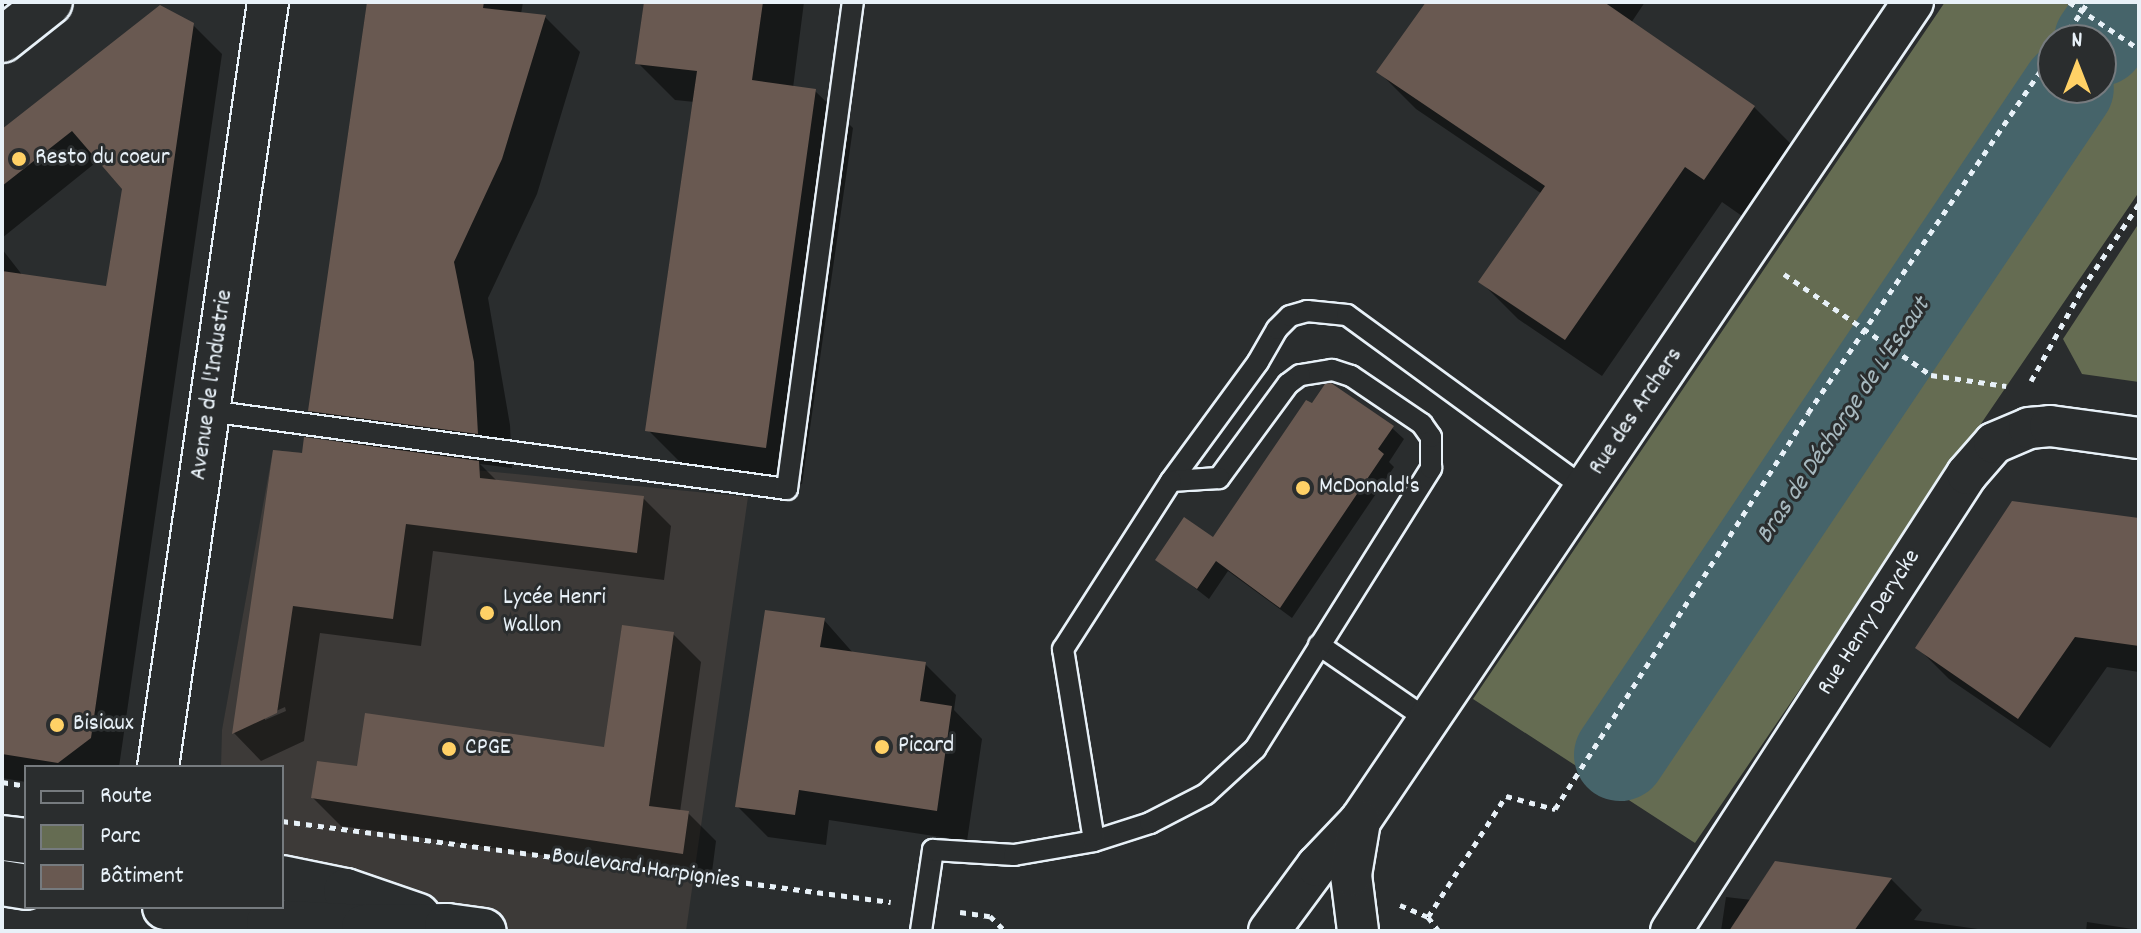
<!DOCTYPE html>
<meta charset="utf-8">
<style>
body{margin:0}
#map{position:relative;width:2141px;height:933px;overflow:hidden;background:#2a2d2e;font-family:Dekko,sans-serif}
div>[style]{position:absolute}
.built>*{inset:0;background:#3d3a38}
.green>*{inset:0;background:#656c52}
.shadow>*{inset:0;background:#0007}
.river>*{height:92px;margin:-46px;padding:0 46px;transform-origin:46px;border-radius:46px;background:#46646a}
.building>*{inset:0;background:#695951}
.path>*{height:5px;margin-top:-2.5px;transform-origin:0;background:repeating-linear-gradient(90deg,#e8f1f8 0 6px,transparent 0 12px)}
.roads{filter:drop-shadow(2px 0 #e8f1f8) drop-shadow(-2px 0 #e8f1f8) drop-shadow(0 2px #e8f1f8) drop-shadow(0 -2px #e8f1f8)}
.service>*{height:20px;margin:-10px;padding:0 10px;transform-origin:10px;border-radius:10px;background:#2a2d2e}
.minor>*{height:40px;margin:-20px;padding:0 20px;transform-origin:20px;border-radius:20px;background:#2a2d2e}
.secondary>*{height:44px;margin:-22px;padding:0 22px;transform-origin:22px;border-radius:22px;background:#2a2d2e}
.dots>*{width:22px;height:22px;translate:-50% -50%;box-sizing:border-box;border:4px solid #2a2d2e;border-radius:50%}
span{translate:-50% -50%;white-space:nowrap;text-align:center;line-height:1.15;-webkit-text-stroke:6px #2a2d2e;paint-order:stroke}
.poi-label{font-size:24px;color:#e8f1f8}
.left{translate:0 -50%;text-align:left}
.street-label{font-size:24px;color:#e8f1f8}
.water-label{font-size:26px;color:#a7b9bf;font-style:italic}
.frame{position:absolute;inset:0;border:4px solid #e8f1f8;pointer-events:none}
.legend{position:absolute;left:24px;top:765px;width:260px;height:144px;box-sizing:border-box;background:#2a2d2e;border:2px solid #767b7f;margin:0;padding:10px 14px;list-style:none;font-size:24px;color:#e8f1f8}
.legend li{display:flex;align-items:center;gap:16px;height:40px}
.legend b{width:40px;border:2px solid #767b7f}
.north{position:absolute;left:2037px;top:24px;width:80px;height:80px;box-sizing:border-box;background:#2a2d2e;border:2px solid #767b7f;border-radius:50%;rotate:0deg;font-size:22px;font-weight:700;line-height:32px;text-align:center;color:#e8f1f8}
.north::after{content:'';display:block;margin:auto;width:28px;height:36px;background:#ffd166;clip-path:polygon(50% 0,100% 100%,50% 72%,0 100%)}
</style>
<div id="map">
<div class="built">
<i style="clip-path:polygon(273px 450px,748px 497px,686px 931px,219px 931px,282px 907px,282px 767px,221px 767px,222px 730px)"></i>
</div>
<div class="green">
<i style="clip-path:polygon(evenodd,1945px 2px,2139px 2px,2139px 192px,1695px 843px,1473px 699px,1945px 2px,2053px 40px,2101px 40px,2101px 88px,2053px 88px,2053px 40px)"></i>
<i style="clip-path:polygon(2139px 223px,2139px 382px,2082px 374px,2063px 339px)"></i>
</div>
<div class="shadow">
<i style="clip-path:polygon(2px 2px,28px 2px,2px 22px)"></i>
<i style="clip-path:polygon(evenodd,368px 2px,523px 2px,521px 14px,545px 17px,580px 52px,537px 194px,488px 298px,510px 425px,512px 468px,480px 464px,498px 482px,643px 498px,671px 526px,664px 580px,433px 551px,421px 646px,320px 633px,304px 741px,261px 761px,234px 733px,304px 455px,344px 444px,310px 411px,368px 2px,285px 707px,286px 711px,265px 720px,265px 716px,285px 707px)"></i>
<i style="clip-path:polygon(646px 2px,804px 2px,793px 88px,815px 91px,853px 128px,802px 484px,685px 467px,648px 430px,695px 102px,675px 100px,638px 63px)"></i>
<i style="clip-path:polygon(1428px 2px,1645px 2px,1631px 23px,1754px 107px,1791px 144px,1742px 216px,1722px 202px,1602px 376px,1518px 319px,1481px 282px,1542px 194px,1416px 109px,1379px 72px)"></i>
<i style="clip-path:polygon(193px 25px,222px 54px,119px 767px,26px 767px,26px 782px,2px 778px,2px 249px,23px 276px,108px 288px,124px 188px,99px 160px,2px 238px,2px 132px)"></i>
<i style="clip-path:polygon(1392px 428px,1404px 439px,1389px 462px,1394px 467px,1292px 618px,1228px 571px,1209px 599px,1158px 559px,1214px 540px)"></i>
<i style="clip-path:polygon(2139px 520px,2139px 672px,2107px 667px,2050px 748px,1949px 679px,1918px 648px)"></i>
<i style="clip-path:polygon(824px 620px,854px 654px,925px 664px,956px 695px,954px 710px,982px 739px,967px 841px,829px 820px,826px 845px,768px 837px,737px 806px)"></i>
<i style="clip-path:polygon(673px 634px,701px 662px,680px 812px,688px 813px,716px 841px,711px 880px,341px 826px,313px 798px,359px 768px,606px 749px)"></i>
<i style="clip-path:polygon(1891px 879px,1922px 910px,1914px 920px,1992px 931px,1721px 931px,1726px 897px,1752px 900px)"></i>
<i style="clip-path:polygon(2087px 922px,2139px 930px,2139px 931px,2086px 931px)"></i>
</div>
<div class="river">
<i style="left:2100px;top:40px;width:46px;rotate:-55.6deg"></i>
<i style="left:1620px;top:755px;width:803px;rotate:-56.11deg"></i>
</div>
<div class="building">
<i style="clip-path:polygon(367px 2px,484px 2px,483px 8px,546px 15px,502px 159px,454px 262px,474px 362px,478px 434px,308px 411px)"></i>
<i style="clip-path:polygon(644px 2px,763px 2px,752px 80px,816px 89px,766px 448px,645px 431px,697px 71px,635px 64px)"></i>
<i style="clip-path:polygon(1426px 2px,1604px 2px,1755px 106px,1704px 180px,1685px 167px,1565px 340px,1478px 282px,1545px 186px,1376px 72px)"></i>
<i style="clip-path:polygon(160px 5px,194px 23px,91px 738px,58px 763px,2px 754px,2px 271px,106px 286px,122px 189px,72px 131px,2px 186px,2px 129px)"></i>
<i style="clip-path:polygon(1331px 383px,1394px 426px,1378px 449px,1384px 454px,1280px 608px,1216px 561px,1197px 589px,1155px 560px,1184px 517px,1213px 537px,1306px 400px,1312px 403px,1325px 384px)"></i>
<i style="clip-path:polygon(304px 437px,479px 461px,480px 478px,644px 496px,637px 553px,406px 524px,393px 619px,293px 606px,277px 713px,232px 734px,273px 450px,302px 453px)"></i>
<i style="clip-path:polygon(2012px 501px,2139px 518px,2139px 646px,2075px 637px,2018px 719px,1915px 648px)"></i>
<i style="clip-path:polygon(765px 610px,825px 618px,820px 647px,926px 662px,920px 701px,952px 706px,937px 811px,799px 790px,795px 815px,735px 807px)"></i>
<i style="clip-path:polygon(622px 625px,674px 632px,649px 806px,689px 811px,683px 854px,311px 798px,317px 761px,357px 766px,365px 713px,604px 747px)"></i>
<i style="clip-path:polygon(1775px 861px,1892px 878px,1854px 931px,1729px 931px)"></i>
</div>
<div class="path">
<i style="left:2069px;top:2px;width:84px;rotate:33.9deg"></i>
<i style="left:2062px;top:40px;width:46px;rotate:-55.6deg"></i>
<i style="left:1784px;top:274px;width:178px;rotate:34.5deg"></i>
<i style="left:1931px;top:375px;width:76px;rotate:8.3deg"></i>
<i style="left:2031px;top:381px;width:105px;rotate:-61deg"></i>
<i style="left:2082px;top:289px;width:102px;rotate:-56.2deg"></i>
<i style="left:2px;top:782px;width:24px;rotate:9deg"></i>
<i style="left:282px;top:821px;width:614px;rotate:7.58deg"></i>
<i style="left:1400px;top:905px;width:30px;rotate:23deg"></i>
<i style="left:1428px;top:917px;width:144px;rotate:-57.2deg"></i>
<i style="left:1506px;top:796px;width:51px;rotate:14.9deg"></i>
<i style="left:1555px;top:809px;width:470px;rotate:-57.4deg"></i>
<i style="left:1808px;top:413px;width:435px;rotate:-55.8deg"></i>
<i style="left:960px;top:912px;width:30px;rotate:8deg"></i>
<i style="left:990px;top:916px;width:21px;rotate:45deg"></i>
<i style="left:1428px;top:917px;width:18px;rotate:52deg"></i>
</div>
<div class="roads">
<div class="service">
<i style="left:209px;top:411px;width:583px;rotate:7.69deg"></i>
<i style="left:787px;top:489px;width:491px;rotate:-82.3deg"></i>
<i style="left:1171px;top:481px;width:147px;rotate:-53.8deg"></i>
<i style="left:1258px;top:362px;width:38px;rotate:-60deg"></i>
<i style="left:1277px;top:329px;width:18px;rotate:-45deg"></i>
<i style="left:1290px;top:316px;width:18px;rotate:-16deg"></i>
<i style="left:1307px;top:311px;width:40px;rotate:5.7deg"></i>
<i style="left:1347px;top:315px;width:296px;rotate:36.1deg"></i>
<i style="left:1319px;top:645px;width:132px;rotate:34.5deg"></i>
<i style="left:921px;top:931px;width:82px;rotate:-81.6deg"></i>
<i style="left:933px;top:850px;width:81px;rotate:3.5deg"></i>
<i style="left:1014px;top:855px;width:81px;rotate:-9.9deg"></i>
<i style="left:1094px;top:841px;width:59px;rotate:-17.8deg"></i>
<i style="left:1150px;top:823px;width:63px;rotate:-27.4deg"></i>
<i style="left:1206px;top:794px;width:67px;rotate:-42.6deg"></i>
<i style="left:1255px;top:749px;width:332px;rotate:-57.9deg"></i>
<i style="left:1431px;top:468px;width:31px;rotate:-90deg"></i>
<i style="left:1431px;top:437px;width:16px;rotate:-125deg"></i>
<i style="left:1422px;top:424px;width:86px;rotate:-145.9deg"></i>
<i style="left:1351px;top:376px;width:20px;rotate:-162deg"></i>
<i style="left:1332px;top:370px;width:32px;rotate:171deg"></i>
<i style="left:1300px;top:375px;width:15px;rotate:143deg"></i>
<i style="left:1288px;top:384px;width:117px;rotate:126.3deg"></i>
<i style="left:1219px;top:478px;width:48px;rotate:176.4deg"></i>
<i style="left:1171px;top:481px;width:200px;rotate:122.7deg"></i>
<i style="left:1063px;top:649px;width:194px;rotate:80.8deg"></i>
</div>
<div class="minor">
<i style="left:158px;top:767px;width:773px;rotate:-81.82deg"></i>
<i style="left:1269px;top:931px;width:81px;rotate:-53.6deg"></i>
<i style="left:1317px;top:866px;width:62px;rotate:-46.3deg"></i>
<i style="left:1360px;top:821px;width:988px;rotate:-55.97deg"></i>
<i style="left:1358px;top:931px;width:56px;rotate:-97.1deg"></i>
<i style="left:1351px;top:875px;width:55px;rotate:-80.5deg"></i>
<i style="left:1671px;top:931px;width:544px;rotate:-57.07deg"></i>
<i style="left:1967px;top:474px;width:41px;rotate:-48.9deg"></i>
<i style="left:1994px;top:443px;width:38px;rotate:-23deg"></i>
<i style="left:2029px;top:428px;width:21px;rotate:-5deg"></i>
<i style="left:2050px;top:426px;width:90px;rotate:7.7deg"></i>
</div>
<div class="secondary">
<i style="left:2px;top:40px;width:61px;rotate:-38.4deg"></i>
<i style="left:2px;top:838px;width:24px;rotate:7deg"></i>
<i style="left:282px;top:878px;width:65px;rotate:11.5deg"></i>
<i style="left:346px;top:891px;width:76px;rotate:19.1deg"></i>
<i style="left:2px;top:883px;width:24px;rotate:9deg"></i>
<i style="left:165px;top:907px;width:105px;rotate:8.2deg"></i>
<i style="left:269px;top:922px;width:95px;rotate:3deg"></i>
<i style="left:364px;top:927px;width:83px;rotate:-0.7deg"></i>
<i style="left:447px;top:926px;width:37px;rotate:8deg"></i>
</div>
</div>
<div class="dots">
<i style="left:19px;top:159px;background:#ffd166"></i>
<i style="left:1303px;top:488px;background:#ffd166"></i>
<i style="left:487px;top:613px;background:#ffd166"></i>
<i style="left:57px;top:725px;background:#ffd166"></i>
<i style="left:882px;top:747px;background:#ffd166"></i>
<i style="left:449px;top:749px;background:#ffd166"></i>
</div>
<div class="poi-label">
<span class="left" style="left:35px;top:159px">Resto du coeur</span>
<span class="left" style="left:1319px;top:488px">McDonald's</span>
<span class="left" style="left:503px;top:613px">Lycée Henri<br>Wallon</span>
<span class="left" style="left:73px;top:725px">Bisiaux</span>
<span class="left" style="left:898px;top:747px">Picard</span>
<span class="left" style="left:465px;top:749px">CPGE</span>
</div>
<div class="street-label">
<span style="left:213px;top:385px;rotate:-82deg">Avenue de l'Industrie</span>
<span style="left:1637px;top:412px;rotate:-56deg">Rue des Archers</span>
<span style="left:1870px;top:623px;rotate:-57deg">Rue Henry Derycke</span>
<span style="left:646px;top:870px;rotate:8deg">Boulevard Harpignies</span>
</div>
<div class="water-label">
<span style="left:1844px;top:421px;rotate:-56deg">Bras de Décharge de L'Escaut</span>
</div>
<div class="frame"></div>
<ul class="legend">
<li><b style="height:10px;background:#2a2d2e"></b>Route</li>
<li><b style="height:22px;background:#656c52"></b>Parc</li>
<li><b style="height:22px;background:#695951"></b>Bâtiment</li>
</ul>
<div class="north">N</div>
</div>
